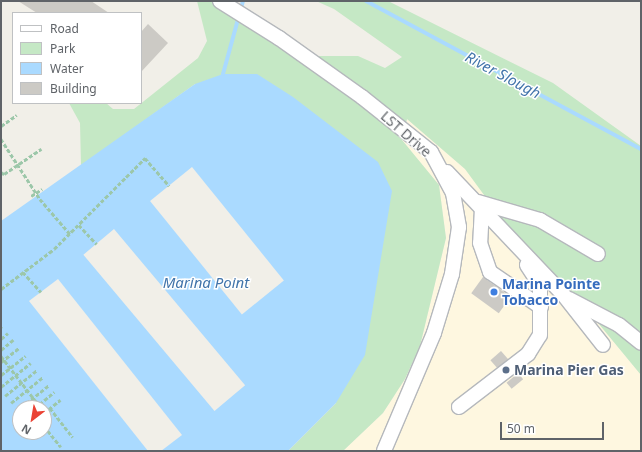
<!DOCTYPE html>
<style>
body{margin:0}
#map{position:relative;width:642px;height:452px;overflow:hidden;background:#f1efe8;font-family:"Noto Sans",sans-serif}
div>[style]{position:absolute}
.commercial>*{inset:0;background:#fef7e0}
.green>*{inset:0;background:#c5e8c5}
.water>*{inset:0;background:#aadaff}
.pier>*{inset:0;background:#f1efe8;transform-origin:0 0}
.stream>*{height:4px;margin:-2px;padding:0 2px;transform-origin:2px;border-radius:2px;background:#aadaff}
.building>*{inset:0;background:#cccac5;transform-origin:0 0}
.path>*{height:2.5px;margin-top:-1.25px;transform-origin:0;background:repeating-linear-gradient(90deg,#9cc7a9 0 4px,transparent 0 6px)}
.roads{filter:drop-shadow(1px 0 #b5b8bc) drop-shadow(-1px 0 #b5b8bc) drop-shadow(0 1px #b5b8bc) drop-shadow(0 -1px #b5b8bc)}
.minor>*{height:14px;margin:-7px;padding:0 7px;transform-origin:7px;border-radius:7px;background:#fff}
.dots>*{width:11px;height:11px;translate:-50% -50%;box-sizing:border-box;border:2px solid #fff;border-radius:50%}
span{translate:-50% -50%;white-space:nowrap;text-align:center;line-height:1.15;-webkit-text-stroke:3px #fff;paint-order:stroke}
.street-label{font-size:14px;color:#5f6368}
.shop-label{font-size:14px;color:#366cbe;font-weight:700}
.left{translate:0 -50%;text-align:left}
.service-label{font-size:14px;color:#4e5e75;font-weight:700}
.water-label{font-size:15px;color:#4174aa;font-style:italic}
.frame{position:absolute;inset:0;border:2px solid #5f6368;pointer-events:none}
.legend{position:absolute;left:12px;top:12px;width:130px;height:92px;box-sizing:border-box;background:#fff;border:1px solid #bfc1c3;margin:0;padding:5px 7px;list-style:none;font-size:12px;color:#5f6368}
.legend li{display:flex;align-items:center;gap:8px;height:20px}
.legend b{width:20px;border:1px solid #bfc1c3}
.north{position:absolute;left:12px;top:400px;width:40px;height:40px;box-sizing:border-box;background:#fff;border:1px solid #bfc1c3;border-radius:50%;rotate:211deg;font-size:11px;font-weight:700;line-height:16px;text-align:center;color:#5f6368}
.north::after{content:'';display:block;margin:auto;width:14px;height:18px;background:#ea4335;clip-path:polygon(50% 0,100% 100%,50% 72%,0 100%)}
.scale{position:absolute;left:500px;top:422px;width:104px;height:18px;box-sizing:border-box;border:2px solid #5f6368;border-top:0;padding-left:5px;font-size:12px;line-height:14px;white-space:nowrap;color:#5f6368;-webkit-text-stroke:3px #fff;paint-order:stroke}
</style>
<div id="map">
<div class="commercial">
<i style="clip-path:polygon(407px 119px,465px 169px,543px 269px,570px 289px,641px 375px,641px 451px,343px 451px,383px 413px,405px 379px,420px 346px,446px 238px,439px 185px,402px 140px)"></i>
</div>
<div class="green">
<i style="clip-path:polygon(197px 1px,224px 1px,275px 45px,297px 56px,358px 56px,385px 68px,402px 57px,334px 9px,316px 1px,388px 1px,553px 83px,641px 146px,641px 375px,570px 289px,530px 258px,465px 169px,407px 119px,402px 140px,439px 185px,446px 238px,420px 346px,405px 379px,383px 413px,343px 451px,288px 451px,336px 403px,195px 84px,81px 166px,80px 123px,69px 103px,106px 103px,113px 109px,134px 109px,198px 58px,207px 41px)"></i>
</div>
<div class="water">
<i style="clip-path:polygon(evenodd,223px 74px,257px 74px,293px 97px,378px 162px,392px 191px,365px 355px,336px 403px,288px 451px,1px 451px,1px 221px,195px 84px,223px 74px,20px 408px,44px 408px,44px 432px,20px 432px,20px 408px)"></i>
</div>
<div class="pier">
<i style="left:192px;top:167px;width:146px;height:54px;rotate:51deg"></i>
<i style="left:114px;top:229px;width:204px;height:40px;rotate:50deg"></i>
<i style="clip-path:polygon(58px 279px,182px 435px,161px 451px,148px 451px,29px 301px)"></i>
</div>
<div class="stream">
<i style="left:366px;top:1px;width:312px;rotate:28.3deg"></i>
<i style="left:223px;top:74px;width:76px;rotate:-74.7deg"></i>
</div>
<div class="building">
<i style="clip-path:polygon(18px 1px,91px 1px,109px 13px,37px 13px)"></i>
<i style="clip-path:polygon(148px 24px,168px 43px,141px 72px,141px 32px)"></i>
<i style="left:483px;top:277px;width:34px;height:20px;rotate:36deg"></i>
<i style="left:501px;top:351px;width:11px;height:14px;rotate:49deg"></i>
<i style="left:518px;top:373px;width:8px;height:15px;rotate:50deg"></i>
</div>
<div class="path">
<i style="left:1px;top:126px;width:19px;rotate:-35deg"></i>
<i style="left:1px;top:139px;width:72px;rotate:57deg"></i>
<i style="left:40px;top:199px;width:46px;rotate:49.4deg"></i>
<i style="left:1px;top:172px;width:4px;rotate:34deg"></i>
<i style="left:4px;top:174px;width:45px;rotate:-34deg"></i>
<i style="left:31px;top:196px;width:13px;rotate:-32deg"></i>
<i style="left:79px;top:225px;width:26px;rotate:47deg"></i>
<i style="left:23px;top:272px;width:27px;rotate:48deg"></i>
<i style="left:1px;top:289px;width:66px;rotate:-37deg"></i>
<i style="left:54px;top:249px;width:129px;rotate:-45deg"></i>
<i style="left:145px;top:158px;width:37px;rotate:49deg"></i>
<i style="left:1px;top:327px;width:1px;rotate:-45deg"></i>
<i style="left:1px;top:339px;width:9px;rotate:-41deg"></i>
<i style="left:1px;top:350px;width:16px;rotate:-40deg"></i>
<i style="left:1px;top:356px;width:66px;rotate:52.4deg"></i>
<i style="left:1px;top:362px;width:23px;rotate:-38deg"></i>
<i style="left:1px;top:375px;width:31px;rotate:-38deg"></i>
<i style="left:1px;top:387px;width:38px;rotate:-39deg"></i>
<i style="left:5px;top:396px;width:41px;rotate:-39.1deg"></i>
<i style="left:11px;top:403px;width:41px;rotate:-39.1deg"></i>
<i style="left:35px;top:408px;width:25px;rotate:-40deg"></i>
<i style="left:50px;top:408px;width:37px;rotate:52deg"></i>
<i style="left:17px;top:411px;width:41px;rotate:-39.1deg"></i>
<i style="left:44px;top:413px;width:21px;rotate:-39deg"></i>
<i style="left:44px;top:426px;width:27px;rotate:51deg"></i>
</div>
<div class="roads">
<div class="minor">
<i style="left:220px;top:1px;width:70px;rotate:32.1deg"></i>
<i style="left:279px;top:38px;width:102px;rotate:35.4deg"></i>
<i style="left:362px;top:97px;width:88px;rotate:38.6deg"></i>
<i style="left:431px;top:152px;width:47px;rotate:61.8deg"></i>
<i style="left:453px;top:193px;width:35px;rotate:80deg"></i>
<i style="left:459px;top:227px;width:48px;rotate:98.5deg"></i>
<i style="left:452px;top:274px;width:62px;rotate:107deg"></i>
<i style="left:434px;top:333px;width:128px;rotate:113deg"></i>
<i style="left:447px;top:172px;width:167px;rotate:46.5deg"></i>
<i style="left:562px;top:293px;width:66px;rotate:51.7deg"></i>
<i style="left:478px;top:202px;width:65px;rotate:16.2deg"></i>
<i style="left:540px;top:220px;width:67px;rotate:30.4deg"></i>
<i style="left:482px;top:208px;width:35px;rotate:93deg"></i>
<i style="left:480px;top:243px;width:31px;rotate:71deg"></i>
<i style="left:490px;top:272px;width:62px;rotate:34.5deg"></i>
<i style="left:569px;top:299px;width:56px;rotate:27.5deg"></i>
<i style="left:619px;top:325px;width:28px;rotate:39deg"></i>
<i style="left:459px;top:407px;width:87px;rotate:-37.5deg"></i>
<i style="left:528px;top:354px;width:22px;rotate:-58deg"></i>
<i style="left:540px;top:335px;width:50px;rotate:-90deg"></i>
<i style="left:540px;top:285px;width:24px;rotate:-123deg"></i>
</div>
</div>
<div class="dots">
<i style="left:494px;top:292px;background:#3f7fe0"></i>
<i style="left:506px;top:370px;background:#5c6f8a"></i>
</div>
<div class="street-label">
<span style="left:406px;top:134px;rotate:41deg">LST Drive</span>
</div>
<div class="shop-label">
<span class="left" style="left:502px;top:292px">Marina Pointe<br>Tobacco</span>
</div>
<div class="service-label">
<span class="left" style="left:514px;top:370px">Marina Pier Gas</span>
</div>
<div class="water-label">
<span style="left:503px;top:75px;rotate:28deg">River Slough</span>
<span style="left:206px;top:283px">Marina Point</span>
</div>
<div class="frame"></div>
<ul class="legend">
<li><b style="height:5px;background:#fff"></b>Road</li>
<li><b style="height:11px;background:#c5e8c5"></b>Park</li>
<li><b style="height:11px;background:#aadaff"></b>Water</li>
<li><b style="height:11px;background:#cccac5"></b>Building</li>
</ul>
<div class="north">N</div>
<div class="scale">50 m</div>
</div>
